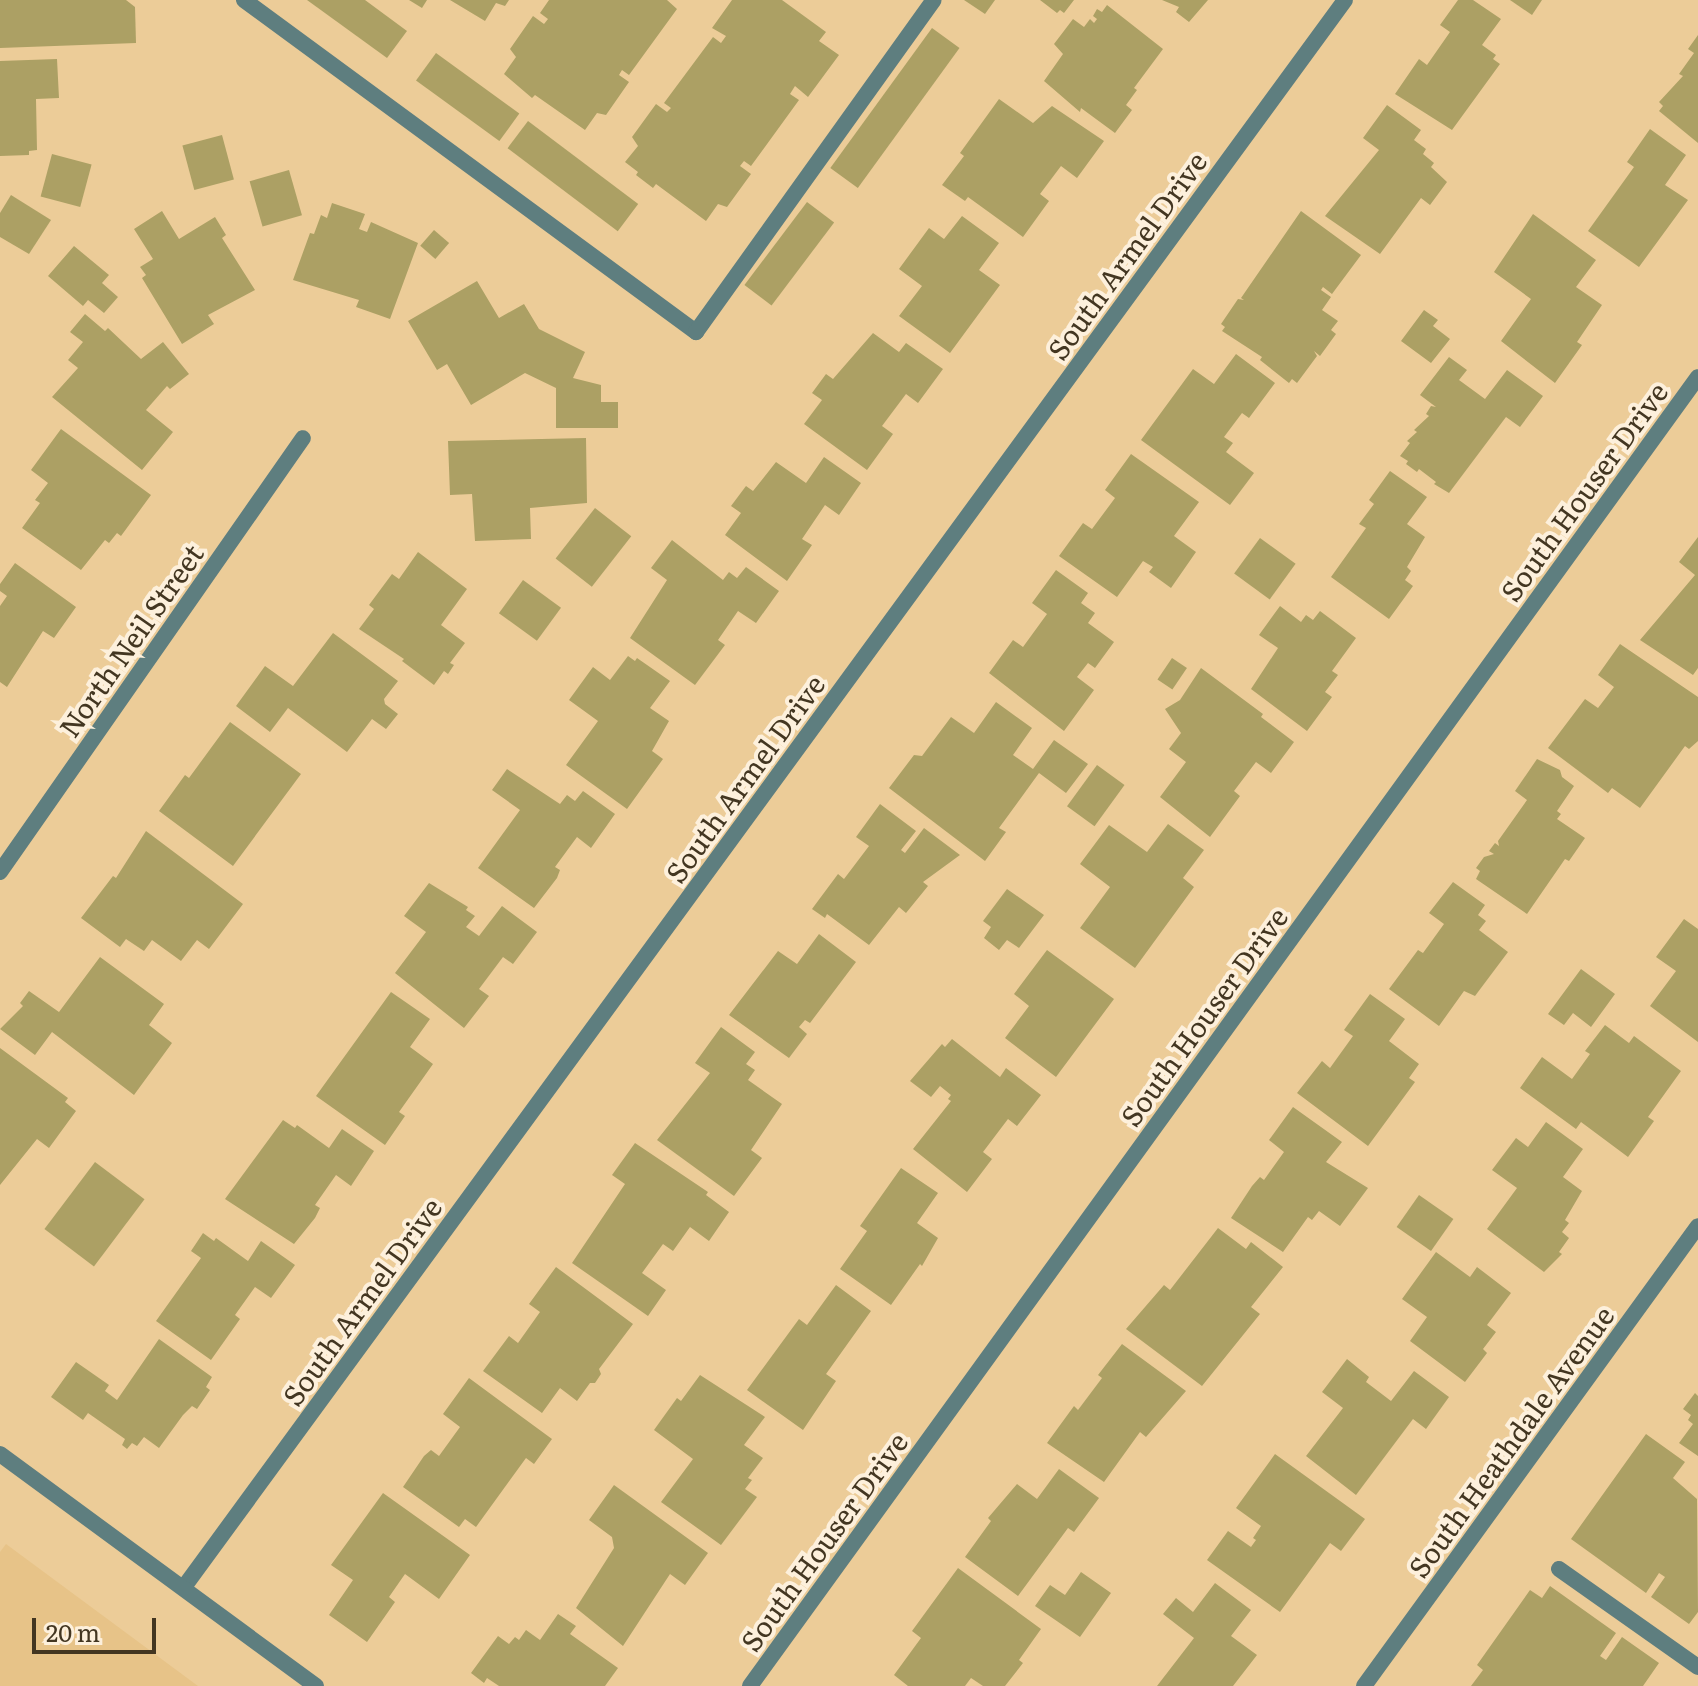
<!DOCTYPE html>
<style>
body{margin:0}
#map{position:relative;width:1698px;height:1686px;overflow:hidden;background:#eccc98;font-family:Literata,serif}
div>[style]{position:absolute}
.built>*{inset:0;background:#e7c388}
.building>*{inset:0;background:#aca064;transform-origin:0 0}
.service>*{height:16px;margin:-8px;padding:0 8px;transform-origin:8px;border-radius:8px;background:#5e7e7f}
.minor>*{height:16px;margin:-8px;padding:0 8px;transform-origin:8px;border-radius:8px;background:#5e7e7f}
.tertiary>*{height:16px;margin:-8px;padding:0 8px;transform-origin:8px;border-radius:8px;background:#5e7e7f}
span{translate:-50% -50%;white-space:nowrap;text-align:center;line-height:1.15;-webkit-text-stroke:8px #fdf0dc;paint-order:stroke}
.street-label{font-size:28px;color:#433621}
.scale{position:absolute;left:32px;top:1618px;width:124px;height:36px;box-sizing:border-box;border:4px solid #433621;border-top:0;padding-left:10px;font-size:24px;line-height:28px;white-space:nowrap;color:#433621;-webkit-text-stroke:6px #fdf0dc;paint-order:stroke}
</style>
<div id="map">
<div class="built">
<i style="clip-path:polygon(6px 1544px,198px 1686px,0 1686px,0 1552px)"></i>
</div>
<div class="building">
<i style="clip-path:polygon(0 0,126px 0,135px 7px,136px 43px,0 48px)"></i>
<i style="clip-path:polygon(307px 0,365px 0,407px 31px,387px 58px)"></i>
<i style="clip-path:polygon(409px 0,427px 0,422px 8px)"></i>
<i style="clip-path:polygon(450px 0,509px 0,505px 6px,496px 3px,485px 21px)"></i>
<i style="clip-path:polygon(549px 0,667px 0,677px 9px,629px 75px,622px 70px,619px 75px,629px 82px,606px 115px,597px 113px,585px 130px,535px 95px,532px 98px,504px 74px,516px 57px,510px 49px,533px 16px,544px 24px,548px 19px,540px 13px)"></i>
<i style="clip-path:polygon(732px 0,782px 0,826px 32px,819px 41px,839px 55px,808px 97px,795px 86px,790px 94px,799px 100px,751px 166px,744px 161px,740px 166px,751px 174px,727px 207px,718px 204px,706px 221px,656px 184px,653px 188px,636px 175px,638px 172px,625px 162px,638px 146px,632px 137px,656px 104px,667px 112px,671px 108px,664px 103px,713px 37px,721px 43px,726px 36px,712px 28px)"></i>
<i style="clip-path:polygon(964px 0,995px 0,985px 14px)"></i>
<i style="clip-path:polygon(1040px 0,1074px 0,1064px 13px,1060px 10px,1057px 13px)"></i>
<i style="clip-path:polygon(1162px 0,1208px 0,1189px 22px,1176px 12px,1179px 7px)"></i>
<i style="clip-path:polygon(1458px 0,1473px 0,1501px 19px,1482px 45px,1496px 55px,1493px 59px,1500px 64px,1452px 130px,1395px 94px,1419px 59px,1427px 65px,1450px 32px,1440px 25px)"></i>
<i style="clip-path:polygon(1510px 0,1542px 0,1532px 15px)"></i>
<i style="clip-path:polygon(1107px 5px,1163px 49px,1134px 88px,1137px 90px,1126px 105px,1132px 110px,1115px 133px,1081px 108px,1080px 112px,1044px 81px,1063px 54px,1054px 44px,1073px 19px,1084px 27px,1090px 19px,1094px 23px,1097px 19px,1093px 16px,1097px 9px,1102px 12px)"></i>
<i style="left:932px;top:28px;width:34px;height:173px;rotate:36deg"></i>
<i style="clip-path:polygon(1698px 35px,1698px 143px,1659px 111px,1663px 106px,1659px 102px,1683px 76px,1679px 74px,1694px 53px,1688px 49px)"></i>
<i style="left:436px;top:53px;width:103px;height:34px;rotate:36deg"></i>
<i style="clip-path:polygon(57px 59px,59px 98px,36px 99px,37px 150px,29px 151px,29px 155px,0 156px,0 61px)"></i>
<i style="clip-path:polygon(999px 99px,1033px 123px,1052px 106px,1104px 141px,1077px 178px,1061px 166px,1040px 194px,1049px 201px,1023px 237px,968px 197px,965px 201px,942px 185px,964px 156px,960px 153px)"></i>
<i style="clip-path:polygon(1387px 105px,1421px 130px,1414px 140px,1426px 149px,1423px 154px,1434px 163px,1431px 167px,1447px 182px,1430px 205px,1421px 198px,1380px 254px,1325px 216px,1379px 150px,1363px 138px)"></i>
<i style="left:528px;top:121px;width:138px;height:34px;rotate:37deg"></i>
<i style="clip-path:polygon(1650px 129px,1686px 155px,1665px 185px,1688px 200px,1639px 267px,1588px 231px,1634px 167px,1627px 162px)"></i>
<i style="left:222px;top:135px;width:46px;height:41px;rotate:75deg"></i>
<i style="left:52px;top:154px;width:41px;height:44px;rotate:15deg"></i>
<i style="left:289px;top:170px;width:47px;height:41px;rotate:74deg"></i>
<i style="clip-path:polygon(11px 195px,51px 220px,29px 254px,0 237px,0 213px)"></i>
<i style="left:807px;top:202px;width:34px;height:104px;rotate:37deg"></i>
<i style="clip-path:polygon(332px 203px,365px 214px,359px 229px,367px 232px,371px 222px,418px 243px,390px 319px,356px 307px,359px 300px,293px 280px,310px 233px,314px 234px,321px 215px,327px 218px)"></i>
<i style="clip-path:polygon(162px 211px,179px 239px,215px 217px,226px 235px,222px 238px,255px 290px,208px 315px,214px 324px,182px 344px,142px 278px,146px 275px,140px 267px,153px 259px,134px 229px)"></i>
<i style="clip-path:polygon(1301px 211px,1361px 255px,1332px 294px,1323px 287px,1321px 290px,1331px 297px,1322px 310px,1338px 321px,1331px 330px,1336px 334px,1320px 356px,1314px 351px,1317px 356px,1297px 383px,1292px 379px,1289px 383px,1260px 360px,1262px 357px,1222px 331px,1225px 327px,1221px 324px,1238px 299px,1244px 300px,1241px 298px)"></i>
<i style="clip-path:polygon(1533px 214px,1596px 260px,1576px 287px,1602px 305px,1577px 342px,1582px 345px,1555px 383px,1501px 341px,1531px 299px,1494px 272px)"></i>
<i style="clip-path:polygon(962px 216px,999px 243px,979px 270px,1000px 285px,950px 353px,899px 316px,922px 286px,899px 269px,929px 228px,944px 239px)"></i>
<i style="left:434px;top:230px;width:20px;height:21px;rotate:41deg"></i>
<i style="clip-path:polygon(74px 246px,109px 275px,102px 283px,118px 297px,104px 313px,88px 300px,83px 306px,48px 276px)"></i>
<i style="clip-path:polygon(477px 281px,499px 318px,524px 304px,539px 329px,585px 352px,573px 378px,601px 385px,601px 402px,618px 402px,618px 428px,556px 428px,556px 388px,525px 373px,471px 405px,447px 364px,437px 370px,408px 321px)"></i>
<i style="clip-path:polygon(1424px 310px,1438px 320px,1433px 326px,1450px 339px,1431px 363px,1401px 341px)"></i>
<i style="clip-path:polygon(85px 314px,105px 331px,108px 328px,141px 359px,163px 342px,189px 374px,170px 389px,167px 386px,146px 410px,173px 432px,142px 470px,52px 397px,78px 368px,68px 360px,83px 342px,70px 332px)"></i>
<i style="clip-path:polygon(873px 333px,899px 352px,906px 343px,943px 369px,918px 403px,906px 394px,882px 426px,893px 434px,867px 470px,804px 424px,822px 400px,812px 393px,826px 374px,833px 379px)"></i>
<i style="clip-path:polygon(1236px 354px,1275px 383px,1249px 418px,1242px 413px,1224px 437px,1233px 443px,1226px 452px,1254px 473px,1230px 505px,1141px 440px,1193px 369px,1214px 384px)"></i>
<i style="clip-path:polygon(1449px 357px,1467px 370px,1459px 380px,1485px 399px,1507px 370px,1543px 396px,1520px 427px,1506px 417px,1449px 493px,1434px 484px,1436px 482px,1419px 469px,1417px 472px,1406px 464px,1408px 461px,1400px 456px,1410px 443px,1407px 441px,1417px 432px,1414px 430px,1429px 416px,1426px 414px,1431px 406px,1436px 407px,1420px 395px)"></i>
<i style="clip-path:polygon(61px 429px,151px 495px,121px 536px,117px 533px,109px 543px,105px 540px,81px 570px,22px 528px,40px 503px,35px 500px,48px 483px,31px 470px)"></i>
<i style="clip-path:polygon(586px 438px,587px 503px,530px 508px,531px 539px,475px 541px,472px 494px,450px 495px,448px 441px)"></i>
<i style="clip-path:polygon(1131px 454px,1199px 502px,1174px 536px,1196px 552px,1171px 588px,1149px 572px,1153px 567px,1143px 561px,1117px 597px,1059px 556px,1083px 523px,1092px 529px,1115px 498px,1105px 490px)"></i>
<i style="clip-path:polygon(824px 457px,861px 483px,839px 515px,825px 505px,802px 539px,812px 545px,787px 581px,725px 535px,741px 513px,731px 506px,746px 486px,753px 491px,776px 462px,806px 483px)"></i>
<i style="clip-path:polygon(1390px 471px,1427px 497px,1407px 524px,1425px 537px,1407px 567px,1411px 571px,1405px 580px,1413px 586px,1389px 619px,1331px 577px,1366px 528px,1359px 524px,1374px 504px,1369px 500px)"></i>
<i style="left:595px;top:508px;width:46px;height:64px;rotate:38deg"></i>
<i style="clip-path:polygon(1698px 537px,1698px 668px,1693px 675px,1640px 640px,1695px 575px,1679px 562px)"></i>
<i style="left:1260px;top:538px;width:44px;height:44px;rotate:36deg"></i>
<i style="clip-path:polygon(672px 540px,723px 580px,729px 572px,737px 578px,746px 567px,779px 591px,756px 623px,738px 611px,718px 640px,725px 645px,695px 685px,630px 638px,667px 580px,651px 568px)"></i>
<i style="clip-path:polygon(418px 552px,467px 589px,441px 625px,465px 643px,450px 663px,454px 665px,448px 674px,444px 671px,434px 685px,402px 661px,404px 659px,359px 629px,374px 609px,369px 605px,392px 574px,399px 579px)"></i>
<i style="clip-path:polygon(15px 563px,76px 607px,54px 638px,43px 631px,7px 687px,0 682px,0 606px,7px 596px,0 591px,0 584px)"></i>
<i style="clip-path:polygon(1056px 570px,1088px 593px,1081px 603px,1095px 613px,1088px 623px,1114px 642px,1095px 668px,1088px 663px,1077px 677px,1094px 690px,1064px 731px,989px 673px,1013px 640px,1023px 647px,1047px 614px,1032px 603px)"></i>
<i style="left:523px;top:580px;width:47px;height:41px;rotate:36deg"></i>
<i style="clip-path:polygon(1280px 606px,1301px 622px,1306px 615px,1313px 620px,1320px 611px,1356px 638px,1332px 671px,1338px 675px,1325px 692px,1332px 697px,1307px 731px,1251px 689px,1278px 648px,1259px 635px)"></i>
<i style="clip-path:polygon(333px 633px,398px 681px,384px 699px,385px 704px,398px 714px,386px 729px,372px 719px,347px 752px,288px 708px,270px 732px,236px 706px,265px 666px,293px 686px)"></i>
<i style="clip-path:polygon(1620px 644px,1698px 697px,1698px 741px,1689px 749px,1685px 746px,1640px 808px,1612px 788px,1608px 793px,1548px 748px,1585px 699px,1598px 708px,1614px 687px,1598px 675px)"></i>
<i style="clip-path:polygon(628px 656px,635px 661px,637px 658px,670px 681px,650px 708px,669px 721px,652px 751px,663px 759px,627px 809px,566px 765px,598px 721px,569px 700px,593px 667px,610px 680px)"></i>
<i style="left:1172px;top:658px;width:18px;height:26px;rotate:34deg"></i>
<i style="clip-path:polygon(1201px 668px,1263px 714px,1261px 717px,1294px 742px,1271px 773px,1256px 762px,1234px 791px,1240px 796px,1210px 837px,1160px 797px,1186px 762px,1169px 749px,1181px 733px,1165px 709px,1180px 700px)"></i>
<i style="clip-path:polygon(996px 702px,1032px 728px,1013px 755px,1033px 769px,1054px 740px,1088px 764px,1066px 793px,1039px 773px,999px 828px,1006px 832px,985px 861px,889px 788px,914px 755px,922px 756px,951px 717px,974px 733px)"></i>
<i style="clip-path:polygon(230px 722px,301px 774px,233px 866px,159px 811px,185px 775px,189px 778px)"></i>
<i style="clip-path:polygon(1537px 759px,1560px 770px,1562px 777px,1574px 786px,1557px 811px,1561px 814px,1557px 819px,1585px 838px,1569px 861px,1565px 859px,1527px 914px,1476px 879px,1480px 871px,1476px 868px,1484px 857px,1494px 854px,1489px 851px,1495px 843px,1499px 846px,1498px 841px,1527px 800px,1515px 791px)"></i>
<i style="left:1097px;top:765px;width:34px;height:51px;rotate:36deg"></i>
<i style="clip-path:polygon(507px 769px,560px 804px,567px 795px,575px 801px,583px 791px,615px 814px,591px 848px,577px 837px,555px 867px,560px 870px,557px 878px,534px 908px,478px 868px,520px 810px,492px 790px)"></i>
<i style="clip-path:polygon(880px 804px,916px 831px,901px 850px,905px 853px,924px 828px,960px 855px,923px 882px,928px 886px,906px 913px,899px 907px,869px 945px,827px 914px,825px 918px,812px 909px,838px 874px,844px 879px,869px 846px,856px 837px)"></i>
<i style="clip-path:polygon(1168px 824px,1204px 850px,1183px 878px,1194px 887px,1135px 968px,1080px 928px,1110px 887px,1080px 864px,1109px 825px,1147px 852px)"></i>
<i style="clip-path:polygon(146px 831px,243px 904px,209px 949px,197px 940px,181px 961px,152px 940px,144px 951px,126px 939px,120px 947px,81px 918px,113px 876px,116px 878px)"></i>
<i style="clip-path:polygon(1453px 882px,1485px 905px,1478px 915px,1486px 921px,1479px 930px,1508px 952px,1475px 996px,1464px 991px,1439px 1026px,1389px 989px,1418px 950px,1423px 953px,1444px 924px,1429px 913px)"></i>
<i style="clip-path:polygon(429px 883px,468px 907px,466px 910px,475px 916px,466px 927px,479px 936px,502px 906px,537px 932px,513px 964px,503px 957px,479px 989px,489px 996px,464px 1028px,395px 973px,426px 932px,404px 916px)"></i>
<i style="clip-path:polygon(1007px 889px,1044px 915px,1019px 948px,1007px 940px,999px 950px,984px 938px,991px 927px,983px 921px)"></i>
<i style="clip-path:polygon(1684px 919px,1698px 929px,1698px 1042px,1650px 1006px,1676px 971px,1656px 957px)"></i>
<i style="clip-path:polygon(819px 934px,856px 962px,810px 1023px,805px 1020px,799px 1027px,807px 1034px,789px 1058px,729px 1015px,778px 951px,797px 964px)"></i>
<i style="clip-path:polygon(1047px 950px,1114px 999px,1056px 1077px,1005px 1038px,1029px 1006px,1014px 994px)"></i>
<i style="clip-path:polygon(100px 957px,164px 1004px,149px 1025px,172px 1043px,134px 1095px,52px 1032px,35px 1055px,0 1029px,23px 1006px,20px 1003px,29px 991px,59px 1012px)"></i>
<i style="clip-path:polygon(1581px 969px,1615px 994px,1591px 1027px,1573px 1013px,1564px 1025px,1548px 1014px)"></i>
<i style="clip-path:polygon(391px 992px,430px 1019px,410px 1047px,433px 1064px,399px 1112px,405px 1116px,385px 1145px,316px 1096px)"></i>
<i style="clip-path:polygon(1370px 994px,1405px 1019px,1389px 1041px,1419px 1064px,1409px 1078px,1415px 1082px,1368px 1146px,1297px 1093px,1322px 1061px,1330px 1068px,1353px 1036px,1344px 1030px)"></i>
<i style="clip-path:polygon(1605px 1025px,1629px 1043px,1634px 1036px,1681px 1071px,1648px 1117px,1654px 1121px,1628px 1157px,1581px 1122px,1576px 1129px,1520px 1088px,1542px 1057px,1572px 1079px,1590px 1054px,1585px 1051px)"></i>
<i style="clip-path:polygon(721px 1027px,755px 1052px,746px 1064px,755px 1070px,748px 1080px,782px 1104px,751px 1150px,762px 1158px,734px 1196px,657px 1140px,710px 1073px,695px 1063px)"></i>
<i style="clip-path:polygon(952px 1039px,1000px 1077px,1006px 1068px,1041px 1095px,1017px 1126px,1008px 1119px,983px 1152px,992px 1159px,967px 1192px,913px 1149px,951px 1101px,948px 1099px,951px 1095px,940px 1086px,931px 1097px,910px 1081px,942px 1044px,945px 1047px)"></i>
<i style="clip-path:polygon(0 1048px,68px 1098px,65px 1102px,76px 1111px,49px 1148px,37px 1139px,0 1185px)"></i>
<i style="clip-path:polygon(1293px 1107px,1342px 1142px,1326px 1162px,1368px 1188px,1340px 1226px,1319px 1211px,1312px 1220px,1308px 1217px,1283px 1252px,1231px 1218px,1252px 1186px,1260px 1177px,1264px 1180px,1284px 1152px,1269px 1140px)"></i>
<i style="clip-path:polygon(283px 1120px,295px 1128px,297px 1125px,329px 1148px,342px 1129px,374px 1151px,351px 1186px,336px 1175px,315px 1205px,320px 1208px,315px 1218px,294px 1244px,225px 1199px)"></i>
<i style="clip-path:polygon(1546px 1122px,1583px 1149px,1563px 1177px,1582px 1191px,1565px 1220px,1569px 1223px,1562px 1232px,1569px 1238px,1559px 1252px,1562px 1254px,1544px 1272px,1487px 1229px,1517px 1188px,1492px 1170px,1516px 1138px,1528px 1147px)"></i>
<i style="clip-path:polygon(635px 1143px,708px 1192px,706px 1195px,729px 1212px,709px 1241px,690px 1227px,673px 1251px,663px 1244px,642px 1273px,666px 1290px,648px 1316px,572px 1263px,625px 1184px,612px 1175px)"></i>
<i style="left:95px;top:1162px;width:62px;height:84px;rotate:37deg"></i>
<i style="clip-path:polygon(901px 1168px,938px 1193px,917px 1223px,938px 1238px,922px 1266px,920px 1264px,891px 1305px,840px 1269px,867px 1231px,860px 1226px)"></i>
<i style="left:1419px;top:1195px;width:42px;height:39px;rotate:35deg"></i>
<i style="clip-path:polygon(1218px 1228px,1246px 1249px,1251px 1242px,1283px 1267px,1251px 1307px,1260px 1314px,1202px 1386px,1126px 1329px,1164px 1285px,1170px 1290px)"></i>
<i style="clip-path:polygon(203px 1233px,214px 1241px,216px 1238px,248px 1261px,261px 1241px,295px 1265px,271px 1298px,255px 1287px,235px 1315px,240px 1319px,211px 1360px,156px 1321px,201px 1258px,191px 1251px)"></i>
<i style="clip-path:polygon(1436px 1252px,1470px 1277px,1477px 1267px,1511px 1293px,1487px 1325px,1496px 1332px,1483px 1349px,1487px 1353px,1465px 1382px,1410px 1341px,1427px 1317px,1402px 1299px)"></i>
<i style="clip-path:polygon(556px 1267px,633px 1324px,599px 1369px,601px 1374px,595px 1383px,590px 1383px,577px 1401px,560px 1388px,542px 1413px,483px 1371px,509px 1336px,518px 1343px,540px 1312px,529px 1304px)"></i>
<i style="clip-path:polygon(836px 1285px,871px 1311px,826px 1374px,836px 1381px,803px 1430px,747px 1390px,799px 1319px,807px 1325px)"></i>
<i style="clip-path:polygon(159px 1339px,212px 1377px,206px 1387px,210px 1390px,197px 1409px,192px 1406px,183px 1415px,159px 1448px,144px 1437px,137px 1446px,132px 1443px,127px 1449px,122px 1445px,125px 1439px,88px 1413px,83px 1420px,51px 1397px,76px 1362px,109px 1385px,105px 1391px,117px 1400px)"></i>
<i style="clip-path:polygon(1122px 1344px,1186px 1391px,1146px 1437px,1140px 1432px,1104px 1482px,1047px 1443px,1074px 1406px,1078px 1410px,1102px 1378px,1098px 1375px)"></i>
<i style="clip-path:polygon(1347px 1359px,1369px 1377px,1366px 1382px,1391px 1401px,1414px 1371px,1449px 1397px,1426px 1429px,1413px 1419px,1356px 1495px,1306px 1456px,1343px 1408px,1322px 1392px)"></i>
<i style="clip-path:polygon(700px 1375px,765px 1417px,744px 1445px,763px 1458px,748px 1478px,752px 1480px,745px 1489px,757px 1497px,721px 1545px,661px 1502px,693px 1459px,654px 1430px,677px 1398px,681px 1401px)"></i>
<i style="clip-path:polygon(469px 1378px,552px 1439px,534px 1464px,526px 1458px,476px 1527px,465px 1519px,459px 1527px,403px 1487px,424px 1456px,431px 1450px,439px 1456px,460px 1427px,443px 1414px)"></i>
<i style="clip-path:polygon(1695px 1393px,1698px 1396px,1698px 1456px,1679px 1443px,1693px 1424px,1688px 1420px,1691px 1415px,1683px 1409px)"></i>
<i style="clip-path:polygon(1646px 1434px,1685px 1462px,1673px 1478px,1697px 1499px,1698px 1612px,1689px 1624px,1651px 1597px,1665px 1577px,1659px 1573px,1646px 1593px,1571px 1539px)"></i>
<i style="clip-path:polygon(1275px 1454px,1365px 1519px,1341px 1551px,1330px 1543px,1280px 1612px,1207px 1560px,1228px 1531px,1251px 1547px,1256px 1540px,1253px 1538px,1261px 1526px,1236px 1508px)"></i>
<i style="clip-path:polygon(1059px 1469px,1099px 1498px,1074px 1532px,1068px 1528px,1018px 1596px,965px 1557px,991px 1521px,988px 1518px,1017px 1484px,1037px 1499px)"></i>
<i style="clip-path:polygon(614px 1485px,708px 1553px,685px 1585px,670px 1574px,623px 1646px,576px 1608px,614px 1548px,612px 1537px,589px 1520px)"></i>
<i style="clip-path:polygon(383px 1493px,470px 1555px,439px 1599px,405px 1574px,389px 1597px,395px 1602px,367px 1642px,329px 1615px,353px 1580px,331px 1565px)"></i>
<i style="clip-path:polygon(958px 1568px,1041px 1629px,1019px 1660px,1023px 1663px,1005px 1686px,983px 1686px,971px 1678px,965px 1686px,908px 1686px,894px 1675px,921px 1638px,912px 1631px)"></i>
<i style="clip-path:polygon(1081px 1572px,1111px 1593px,1080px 1637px,1035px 1606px,1050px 1585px,1065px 1595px)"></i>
<i style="clip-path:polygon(1215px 1583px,1251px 1610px,1231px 1636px,1257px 1655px,1233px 1686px,1157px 1686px,1194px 1638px,1163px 1614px,1176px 1598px,1193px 1612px)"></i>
<i style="clip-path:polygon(1550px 1586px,1616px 1633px,1600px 1656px,1606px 1660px,1622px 1637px,1659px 1663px,1643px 1686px,1471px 1686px,1483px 1670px,1477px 1665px,1530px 1590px,1542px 1598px)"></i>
<i style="clip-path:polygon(558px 1614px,576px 1626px,570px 1634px,618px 1668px,605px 1686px,499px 1686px,487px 1678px,484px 1683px,471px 1673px,498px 1636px,509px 1644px,515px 1637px,519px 1640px,526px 1630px,540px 1640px)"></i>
</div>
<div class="service">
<i style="left:244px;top:0;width:561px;rotate:36.3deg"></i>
<i style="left:696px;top:332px;width:408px;rotate:-54.4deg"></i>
<i style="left:1559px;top:1569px;width:170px;rotate:35.2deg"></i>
</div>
<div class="minor">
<i style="left:0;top:872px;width:529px;rotate:-55.08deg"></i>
<i style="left:184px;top:1587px;width:1966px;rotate:-53.81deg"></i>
<i style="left:750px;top:1686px;width:1616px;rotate:-54.09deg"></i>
<i style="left:1364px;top:1686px;width:568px;rotate:-54.02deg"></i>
</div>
<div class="tertiary">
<i style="left:0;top:1454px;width:392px;rotate:36.3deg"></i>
</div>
<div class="street-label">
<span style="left:1126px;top:255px;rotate:-54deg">South Armel Drive</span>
<span style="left:1583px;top:491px;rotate:-54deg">South Houser Drive</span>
<span style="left:130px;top:640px;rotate:-55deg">North Neil Street</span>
<span style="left:744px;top:778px;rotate:-54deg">South Armel Drive</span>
<span style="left:1203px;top:1016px;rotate:-54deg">South Houser Drive</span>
<span style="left:361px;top:1301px;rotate:-54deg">South Armel Drive</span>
<span style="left:1510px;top:1441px;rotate:-54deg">South Heathdale Avenue</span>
<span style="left:823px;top:1541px;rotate:-54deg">South Houser Drive</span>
</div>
<div class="scale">20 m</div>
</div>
